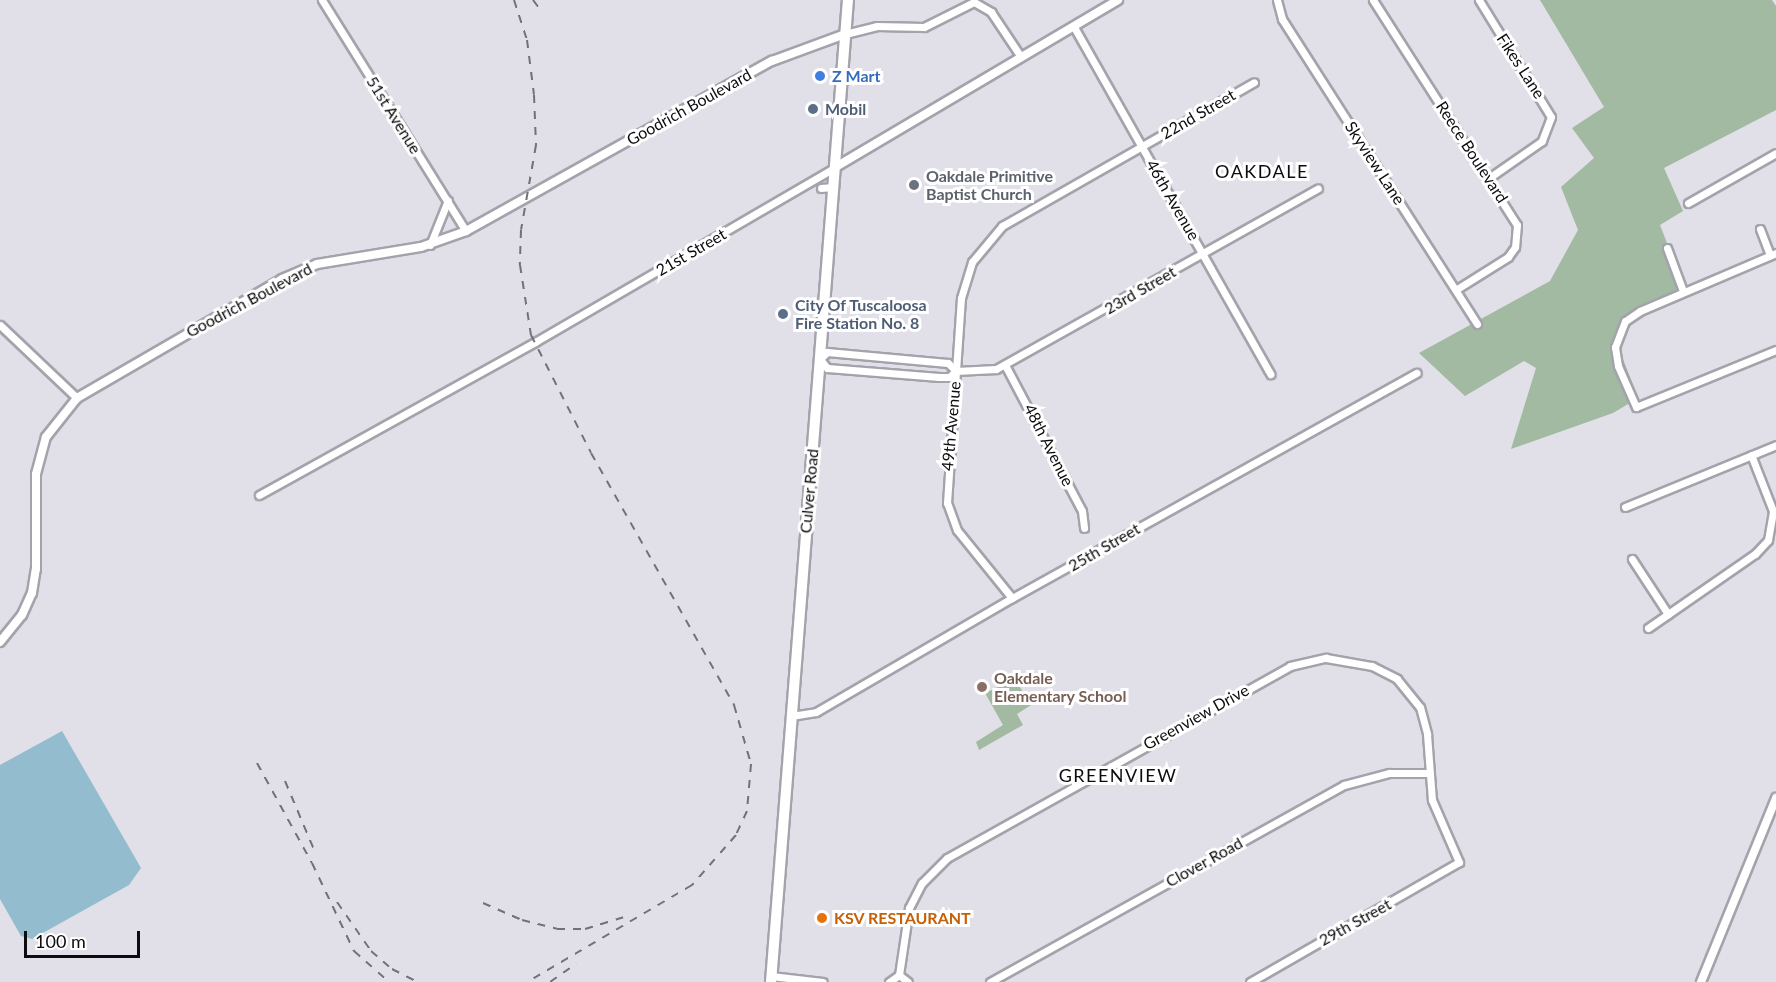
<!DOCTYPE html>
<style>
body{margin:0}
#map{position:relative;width:1776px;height:982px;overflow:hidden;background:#e1dfe8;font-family:Lato,sans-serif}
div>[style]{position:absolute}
.green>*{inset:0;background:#a1baa1}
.water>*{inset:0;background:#93bcce}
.roads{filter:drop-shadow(2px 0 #a4a3ab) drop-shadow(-2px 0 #a4a3ab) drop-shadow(0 2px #a4a3ab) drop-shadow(0 -2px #a4a3ab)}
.minor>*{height:7px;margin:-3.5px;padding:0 3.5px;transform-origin:3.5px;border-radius:3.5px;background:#fff}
.tertiary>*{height:8px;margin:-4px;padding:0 4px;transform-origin:4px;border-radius:4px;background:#fff}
.primary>*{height:10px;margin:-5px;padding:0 5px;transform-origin:5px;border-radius:5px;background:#fff}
.rail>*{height:2px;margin-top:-1px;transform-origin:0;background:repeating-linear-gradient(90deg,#727177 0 8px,transparent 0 16px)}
.dots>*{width:16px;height:16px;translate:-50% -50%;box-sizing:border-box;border:3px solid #fff;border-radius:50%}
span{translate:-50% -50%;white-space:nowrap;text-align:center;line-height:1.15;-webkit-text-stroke:6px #fff;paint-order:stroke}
.street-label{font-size:16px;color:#0c0c0f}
.shop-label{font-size:16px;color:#366cbe;font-weight:700}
.left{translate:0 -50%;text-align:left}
.service-label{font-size:16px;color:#4e5e75;font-weight:700}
.worship-label{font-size:16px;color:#5b616d;font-weight:700}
.education-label{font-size:16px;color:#785e54;font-weight:700}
.food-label{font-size:16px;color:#c56008;font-weight:700}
.neighbourhood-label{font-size:18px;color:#0c0c0f;letter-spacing:1.5px}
.scale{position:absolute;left:24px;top:931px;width:116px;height:27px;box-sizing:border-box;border:3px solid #0c0c0f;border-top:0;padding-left:8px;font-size:18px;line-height:21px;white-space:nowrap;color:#0c0c0f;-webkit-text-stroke:4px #fff;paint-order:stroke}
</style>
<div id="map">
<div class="green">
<i style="clip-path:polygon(1540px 0,1772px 0,1776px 6px,1776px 110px,1664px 168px,1683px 211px,1660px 225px,1688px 297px,1636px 318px,1621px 340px,1621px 354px,1638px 398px,1613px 413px,1511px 449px,1536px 368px,1524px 361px,1465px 396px,1419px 353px,1550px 281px,1578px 230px,1561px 187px,1594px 158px,1572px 128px,1604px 107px)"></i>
<i style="clip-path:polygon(1015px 679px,1031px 705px,1017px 714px,1023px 725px,979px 750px,976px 742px,1003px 725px,985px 693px)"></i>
</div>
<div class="water">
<i style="clip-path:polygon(62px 731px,141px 868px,129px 885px,32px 939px,21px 936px,0 899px,0 765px)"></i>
</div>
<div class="roads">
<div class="minor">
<i style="left:322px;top:0;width:272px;rotate:58.1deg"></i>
<i style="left:1277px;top:0;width:20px;rotate:75deg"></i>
<i style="left:1282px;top:19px;width:362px;rotate:57.4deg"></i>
<i style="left:1373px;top:0;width:267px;rotate:57.4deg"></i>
<i style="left:1517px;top:225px;width:22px;rotate:95deg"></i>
<i style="left:1515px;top:247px;width:12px;rotate:125deg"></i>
<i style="left:1508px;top:257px;width:60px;rotate:147.9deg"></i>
<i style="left:1479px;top:0;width:137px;rotate:58.4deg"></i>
<i style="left:1551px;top:117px;width:26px;rotate:111deg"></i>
<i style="left:1542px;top:141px;width:65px;rotate:145.1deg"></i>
<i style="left:1074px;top:27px;width:399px;rotate:60.5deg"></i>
<i style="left:845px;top:34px;width:33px;rotate:-14deg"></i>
<i style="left:877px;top:26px;width:47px;rotate:1.2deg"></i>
<i style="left:924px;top:27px;width:56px;rotate:-26.6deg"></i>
<i style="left:974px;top:2px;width:20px;rotate:30deg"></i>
<i style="left:991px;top:12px;width:54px;rotate:56.3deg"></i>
<i style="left:821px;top:188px;width:12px;rotate:-5deg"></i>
<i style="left:1688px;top:203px;width:101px;rotate:-29.6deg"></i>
<i style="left:1760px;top:229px;width:28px;rotate:69deg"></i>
<i style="left:430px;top:245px;width:48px;rotate:-68.2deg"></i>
<i style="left:1667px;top:248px;width:46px;rotate:69.6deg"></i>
<i style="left:1776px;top:253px;width:148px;rotate:156.9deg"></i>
<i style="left:1640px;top:311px;width:18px;rotate:146deg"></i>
<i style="left:1625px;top:321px;width:28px;rotate:111deg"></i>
<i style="left:1615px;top:347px;width:19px;rotate:81deg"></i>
<i style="left:1618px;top:366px;width:45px;rotate:66.3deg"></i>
<i style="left:1636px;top:407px;width:151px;rotate:-22.2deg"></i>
<i style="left:0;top:325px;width:106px;rotate:43.5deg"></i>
<i style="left:1005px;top:365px;width:165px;rotate:62.2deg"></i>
<i style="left:1082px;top:511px;width:17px;rotate:83deg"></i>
<i style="left:956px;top:371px;width:9px;rotate:139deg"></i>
<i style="left:949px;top:377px;width:10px;rotate:180deg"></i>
<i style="left:939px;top:377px;width:112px;rotate:-175.4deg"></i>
<i style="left:827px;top:368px;width:11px;rotate:-128deg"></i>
<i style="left:820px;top:359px;width:10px;rotate:-45deg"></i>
<i style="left:827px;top:352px;width:121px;rotate:5.2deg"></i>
<i style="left:948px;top:363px;width:11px;rotate:45deg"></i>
<i style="left:956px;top:371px;width:40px;rotate:-2.9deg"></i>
<i style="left:996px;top:369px;width:369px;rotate:-29.3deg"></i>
<i style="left:259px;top:495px;width:316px;rotate:-29deg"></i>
<i style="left:535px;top:342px;width:346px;rotate:-30.2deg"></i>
<i style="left:1625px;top:507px;width:163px;rotate:-22.3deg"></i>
<i style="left:1632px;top:559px;width:66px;rotate:56.8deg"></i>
<i style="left:1012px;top:598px;width:87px;rotate:-129deg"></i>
<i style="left:957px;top:530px;width:29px;rotate:-110deg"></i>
<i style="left:947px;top:503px;width:205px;rotate:-86.1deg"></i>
<i style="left:961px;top:298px;width:38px;rotate:-73deg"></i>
<i style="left:972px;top:262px;width:47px;rotate:-50.2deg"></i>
<i style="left:1002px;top:226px;width:290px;rotate:-29.7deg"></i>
<i style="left:1648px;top:628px;width:130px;rotate:-34.7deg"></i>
<i style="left:1755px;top:554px;width:19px;rotate:-47deg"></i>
<i style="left:1768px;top:540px;width:29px;rotate:-80deg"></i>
<i style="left:1773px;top:511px;width:60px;rotate:-111.4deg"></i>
<i style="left:791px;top:716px;width:25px;rotate:-9deg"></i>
<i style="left:816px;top:712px;width:227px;rotate:-30.2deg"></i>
<i style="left:1012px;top:598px;width:463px;rotate:-29.1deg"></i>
<i style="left:899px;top:975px;width:68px;rotate:-81.5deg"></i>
<i style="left:909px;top:908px;width:28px;rotate:-63deg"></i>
<i style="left:922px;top:883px;width:35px;rotate:-45deg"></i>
<i style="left:947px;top:858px;width:393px;rotate:-29.2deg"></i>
<i style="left:1290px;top:666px;width:37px;rotate:-13deg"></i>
<i style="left:1326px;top:658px;width:47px;rotate:9.9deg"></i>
<i style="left:1372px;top:666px;width:28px;rotate:27deg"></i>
<i style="left:1397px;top:679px;width:36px;rotate:51deg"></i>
<i style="left:1420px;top:707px;width:28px;rotate:75deg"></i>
<i style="left:1427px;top:734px;width:66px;rotate:85.7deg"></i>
<i style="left:1432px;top:800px;width:68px;rotate:66.5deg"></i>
<i style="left:1459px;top:862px;width:241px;rotate:150.1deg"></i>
<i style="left:771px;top:976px;width:52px;rotate:6.6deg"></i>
<i style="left:889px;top:982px;width:12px;rotate:-35deg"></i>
<i style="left:899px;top:975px;width:11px;rotate:38deg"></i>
<i style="left:990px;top:982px;width:405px;rotate:-29.1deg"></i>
<i style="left:1344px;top:785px;width:47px;rotate:-14.9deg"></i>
<i style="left:1389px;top:773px;width:39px"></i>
</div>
<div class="tertiary">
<i style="left:834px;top:168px;width:330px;rotate:-30.6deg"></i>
<i style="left:0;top:642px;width:35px;rotate:-51deg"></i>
<i style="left:22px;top:615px;width:24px;rotate:-66deg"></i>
<i style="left:32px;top:593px;width:24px;rotate:-81deg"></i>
<i style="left:36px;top:569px;width:95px;rotate:-90deg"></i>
<i style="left:36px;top:474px;width:38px;rotate:-75deg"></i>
<i style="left:46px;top:437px;width:50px;rotate:-51.5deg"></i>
<i style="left:77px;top:398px;width:237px;rotate:-30.1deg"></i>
<i style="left:282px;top:279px;width:38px;rotate:-23deg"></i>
<i style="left:317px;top:264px;width:105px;rotate:-9.3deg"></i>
<i style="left:421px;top:247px;width:48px;rotate:-19.6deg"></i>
<i style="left:466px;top:231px;width:350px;rotate:-29.1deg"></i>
<i style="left:772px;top:61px;width:78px;rotate:-20.3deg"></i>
<i style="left:1701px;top:982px;width:199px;rotate:-67.8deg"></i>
</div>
<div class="primary">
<i style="left:771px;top:982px;width:985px;rotate:-85.52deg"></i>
</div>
</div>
<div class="rail">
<i style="left:514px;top:0;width:42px;rotate:72deg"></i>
<i style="left:527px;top:40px;width:55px;rotate:82.7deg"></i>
<i style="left:534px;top:95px;width:50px;rotate:87.7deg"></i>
<i style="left:536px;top:145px;width:86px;rotate:100deg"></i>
<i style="left:521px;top:230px;width:35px;rotate:92deg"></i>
<i style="left:520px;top:265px;width:71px;rotate:81.1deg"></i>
<i style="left:531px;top:335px;width:132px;rotate:63deg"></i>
<i style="left:591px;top:453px;width:290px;rotate:60.4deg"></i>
<i style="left:734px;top:705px;width:61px;rotate:73.9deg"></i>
<i style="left:751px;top:764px;width:47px;rotate:94.9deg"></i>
<i style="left:747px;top:811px;width:26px;rotate:115deg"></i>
<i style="left:736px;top:835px;width:67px;rotate:131.3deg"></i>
<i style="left:692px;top:885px;width:191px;rotate:149.5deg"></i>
<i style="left:533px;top:0;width:10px;rotate:53deg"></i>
<i style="left:257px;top:763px;width:114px;rotate:61.2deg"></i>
<i style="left:312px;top:863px;width:98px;rotate:64.5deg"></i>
<i style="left:354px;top:951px;width:47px;rotate:41.5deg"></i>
<i style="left:285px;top:781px;width:77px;rotate:67.1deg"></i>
<i style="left:337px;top:902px;width:60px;rotate:55.2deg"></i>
<i style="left:371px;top:951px;width:28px;rotate:41deg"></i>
<i style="left:392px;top:969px;width:29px;rotate:27deg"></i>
<i style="left:483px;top:903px;width:43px;rotate:23.6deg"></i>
<i style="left:522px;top:920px;width:36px;rotate:14deg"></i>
<i style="left:557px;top:929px;width:28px"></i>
<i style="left:585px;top:929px;width:41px;rotate:-17.1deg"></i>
<i style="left:550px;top:982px;width:32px;rotate:-35deg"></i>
</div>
<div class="dots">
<i style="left:820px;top:76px;background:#3f7fe0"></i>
<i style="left:813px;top:109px;background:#5c6f8a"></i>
<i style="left:914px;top:185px;background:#6b7280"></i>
<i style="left:783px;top:314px;background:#5c6f8a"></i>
<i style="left:982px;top:687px;background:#8d6e63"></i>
<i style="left:822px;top:918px;background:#e8710a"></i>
</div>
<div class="street-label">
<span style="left:1521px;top:66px;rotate:57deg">Fikes Lane</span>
<span style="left:689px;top:107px;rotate:-29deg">Goodrich Boulevard</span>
<span style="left:1198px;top:114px;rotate:-30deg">22nd Street</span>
<span style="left:394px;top:115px;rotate:58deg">51st Avenue</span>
<span style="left:1472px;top:152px;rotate:57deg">Reece Boulevard</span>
<span style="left:1375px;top:163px;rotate:57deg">Skyview Lane</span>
<span style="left:1173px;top:200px;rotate:60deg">46th Avenue</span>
<span style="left:691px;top:252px;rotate:-30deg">21st Street</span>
<span style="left:1140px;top:290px;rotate:-30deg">23rd Street</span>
<span style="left:249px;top:300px;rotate:-28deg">Goodrich Boulevard</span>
<span style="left:951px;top:426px;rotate:-85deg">49th Avenue</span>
<span style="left:1049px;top:445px;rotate:63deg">48th Avenue</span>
<span style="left:809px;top:491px;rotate:-85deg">Culver Road</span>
<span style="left:1104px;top:547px;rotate:-30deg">25th Street</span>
<span style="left:1196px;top:717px;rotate:-29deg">Greenview Drive</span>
<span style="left:1204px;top:862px;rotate:-29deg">Clover Road</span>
<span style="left:1355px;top:922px;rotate:-29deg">29th Street</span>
</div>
<div class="shop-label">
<span class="left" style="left:832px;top:76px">Z Mart</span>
</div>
<div class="service-label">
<span class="left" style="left:825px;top:109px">Mobil</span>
<span class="left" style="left:795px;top:314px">City Of Tuscaloosa<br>Fire Station No. 8</span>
</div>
<div class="worship-label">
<span class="left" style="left:926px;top:185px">Oakdale Primitive<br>Baptist Church</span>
</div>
<div class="education-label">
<span class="left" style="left:994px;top:687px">Oakdale<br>Elementary School</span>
</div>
<div class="food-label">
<span class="left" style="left:834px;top:918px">KSV RESTAURANT</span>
</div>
<div class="neighbourhood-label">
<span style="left:1262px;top:171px">OAKDALE</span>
<span style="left:1118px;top:775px">GREENVIEW</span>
</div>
<div class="scale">100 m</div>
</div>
